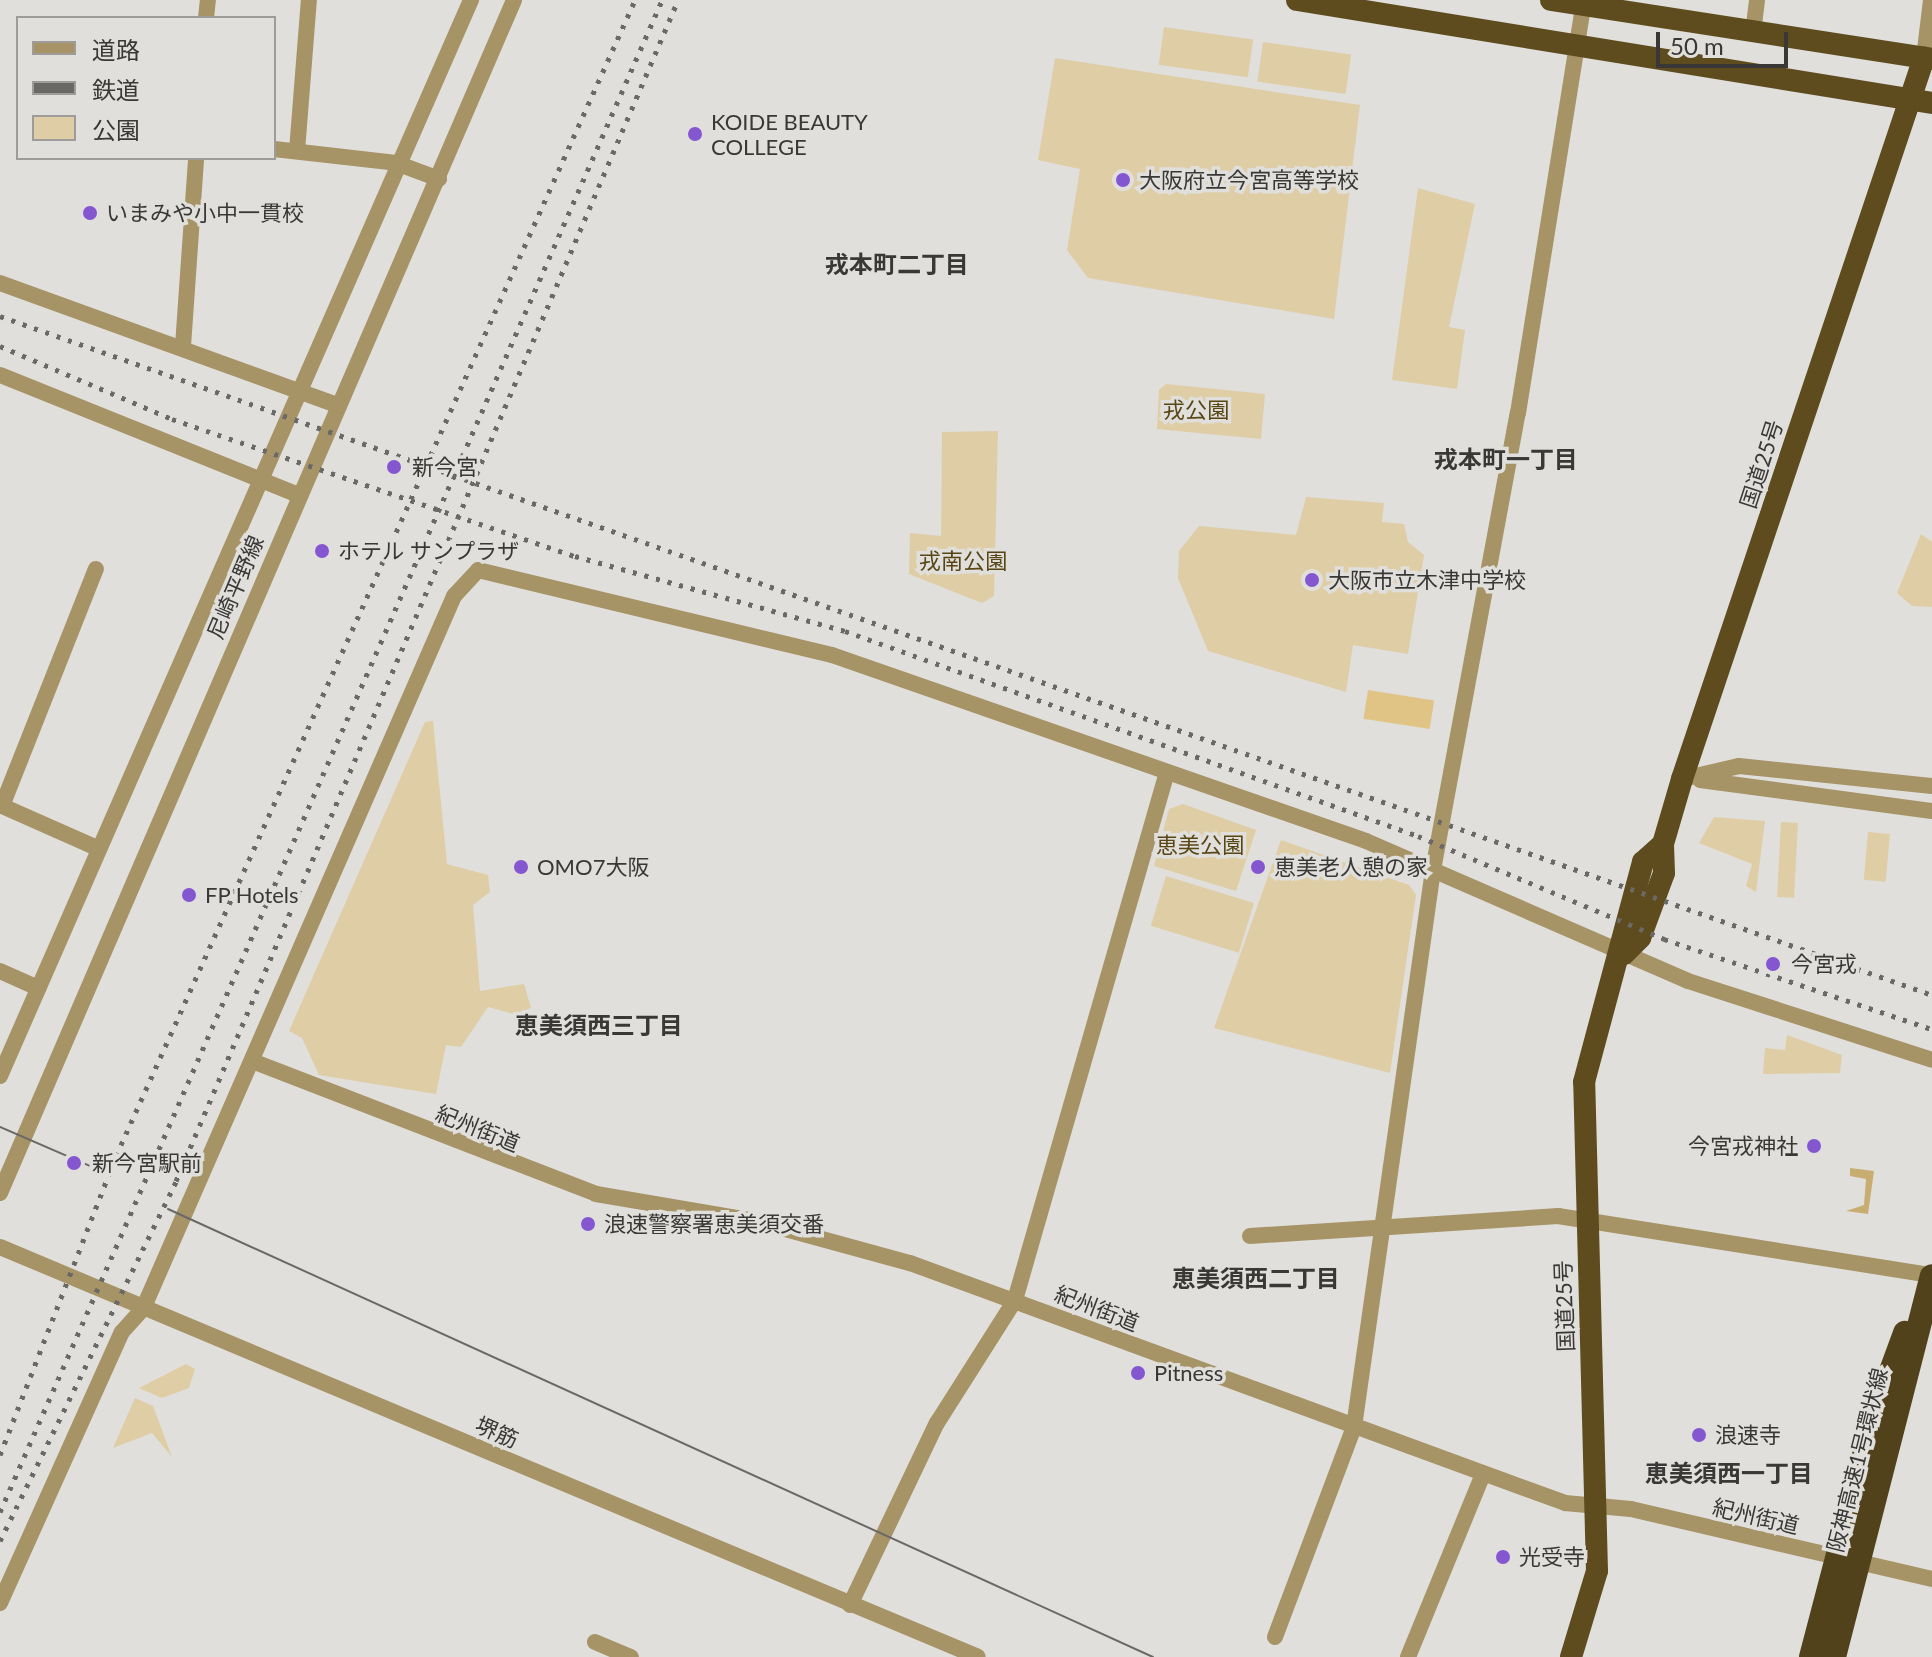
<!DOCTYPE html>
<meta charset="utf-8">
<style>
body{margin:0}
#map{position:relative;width:1932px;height:1657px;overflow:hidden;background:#e0dfdb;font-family:Lato,"Noto Sans JP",sans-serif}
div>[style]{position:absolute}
.green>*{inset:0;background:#dfcda5;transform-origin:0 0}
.forest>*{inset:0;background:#c7ad6f}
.water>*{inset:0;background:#dfc485;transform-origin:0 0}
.tertiary>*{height:16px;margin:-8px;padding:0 8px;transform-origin:8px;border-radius:8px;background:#a69366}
.trunk>*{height:22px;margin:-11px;padding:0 11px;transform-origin:11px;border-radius:11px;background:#5e4c1f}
.tram>*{height:2px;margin:-1px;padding:0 1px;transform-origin:1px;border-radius:1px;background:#6a6967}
.rail>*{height:5px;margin-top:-2.5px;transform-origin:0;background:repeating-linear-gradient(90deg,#6a6967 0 4px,transparent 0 12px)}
.motorway-bridge>*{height:24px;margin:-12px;padding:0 12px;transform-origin:12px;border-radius:12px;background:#51421c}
.dots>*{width:22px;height:22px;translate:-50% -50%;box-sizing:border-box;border:4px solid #e0dfdb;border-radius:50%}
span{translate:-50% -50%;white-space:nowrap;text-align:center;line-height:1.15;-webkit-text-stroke:7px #e0dfdb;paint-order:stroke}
.poi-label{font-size:22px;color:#393836}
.left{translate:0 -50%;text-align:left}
.right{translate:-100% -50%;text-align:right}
.park-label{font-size:22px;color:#584615}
.street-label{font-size:22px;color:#393836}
.neighbourhood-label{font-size:24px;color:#393836;font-weight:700}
.legend{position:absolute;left:16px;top:16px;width:260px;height:144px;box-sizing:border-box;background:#e0dfdb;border:2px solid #9d9c99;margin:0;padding:10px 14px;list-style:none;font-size:24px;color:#393836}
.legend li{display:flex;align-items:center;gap:16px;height:40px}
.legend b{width:40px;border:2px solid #9d9c99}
.scale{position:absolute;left:1656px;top:32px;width:132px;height:36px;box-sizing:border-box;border:4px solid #393836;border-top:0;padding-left:10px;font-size:24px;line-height:28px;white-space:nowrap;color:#393836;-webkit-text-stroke:6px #e0dfdb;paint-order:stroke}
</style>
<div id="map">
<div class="green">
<i style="left:1164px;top:27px;width:90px;height:38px;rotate:8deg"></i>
<i style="left:1263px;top:42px;width:89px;height:40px;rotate:8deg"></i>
<i style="clip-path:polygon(1055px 58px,1360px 105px,1334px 319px,1088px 278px,1067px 250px,1080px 169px,1038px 160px)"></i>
<i style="clip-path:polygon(1418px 188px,1475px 204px,1449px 327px,1465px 330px,1457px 389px,1392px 380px)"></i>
<i style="clip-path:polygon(1166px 384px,1265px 394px,1261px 439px,1157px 429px,1159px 390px)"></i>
<i style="clip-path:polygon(998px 431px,994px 596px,982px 603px,909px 574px,910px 533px,941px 536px,942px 432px)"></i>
<i style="clip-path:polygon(1306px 497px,1384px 503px,1382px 522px,1404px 524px,1408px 542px,1424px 555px,1408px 654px,1353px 645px,1346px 692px,1208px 651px,1178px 578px,1179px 551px,1199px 526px,1296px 535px)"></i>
<i style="clip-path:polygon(1921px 534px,1932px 542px,1932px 607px,1912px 606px,1897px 593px)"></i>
<i style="clip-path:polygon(433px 721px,447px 864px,488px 875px,490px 892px,473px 905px,480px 991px,524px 984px,531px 1008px,514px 1014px,488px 1007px,461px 1047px,446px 1045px,436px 1094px,319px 1075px,302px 1038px,289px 1031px,425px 722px)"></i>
<i style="clip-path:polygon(1183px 804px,1256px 830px,1236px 891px,1154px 866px,1169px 809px)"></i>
<i style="clip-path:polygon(1714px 817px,1765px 821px,1756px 892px,1746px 886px,1752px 864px,1699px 843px)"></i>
<i style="left:1781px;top:822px;width:17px;height:75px;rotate:3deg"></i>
<i style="left:1868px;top:832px;width:22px;height:48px;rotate:5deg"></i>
<i style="clip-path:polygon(1281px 840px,1409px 885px,1416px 895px,1390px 1073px,1214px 1028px)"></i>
<i style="left:1166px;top:876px;width:92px;height:52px;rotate:17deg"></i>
<i style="clip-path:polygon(1787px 1035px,1842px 1055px,1840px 1073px,1763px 1074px,1765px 1048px,1785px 1050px)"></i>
<i style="clip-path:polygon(186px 1364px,195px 1369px,189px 1388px,162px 1398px,139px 1388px)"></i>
<i style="clip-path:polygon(135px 1398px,153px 1406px,172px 1457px,152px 1433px,113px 1448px)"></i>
</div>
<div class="forest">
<i style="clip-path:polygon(1850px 1168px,1874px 1171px,1868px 1214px,1846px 1211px,1864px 1205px,1866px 1179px,1850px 1176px)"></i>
</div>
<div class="water">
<i style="left:1368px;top:690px;width:67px;height:29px;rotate:9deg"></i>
</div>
<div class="tertiary">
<i style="left:206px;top:18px;width:18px;rotate:-84deg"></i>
<i style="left:1753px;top:33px;width:33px;rotate:-83deg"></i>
<i style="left:1924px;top:58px;width:58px;rotate:-83.1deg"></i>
<i style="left:274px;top:149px;width:123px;rotate:6.5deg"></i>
<i style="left:396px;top:163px;width:46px;rotate:20.4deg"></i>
<i style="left:297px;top:151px;width:151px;rotate:-85.5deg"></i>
<i style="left:0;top:283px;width:358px;rotate:19.9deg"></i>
<i style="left:183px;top:346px;width:188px;rotate:-86deg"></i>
<i style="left:0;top:375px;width:321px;rotate:21.9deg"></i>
<i style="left:1682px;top:779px;width:58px;rotate:-12.8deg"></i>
<i style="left:1739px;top:766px;width:194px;rotate:5.9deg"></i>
<i style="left:1700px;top:780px;width:234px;rotate:7.6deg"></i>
<i style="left:0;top:805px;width:104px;rotate:23.9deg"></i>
<i style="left:2px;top:806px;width:255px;rotate:-68.4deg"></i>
<i style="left:0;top:971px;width:42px;rotate:24.1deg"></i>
<i style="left:252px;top:1061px;width:369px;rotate:21.1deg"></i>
<i style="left:596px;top:1194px;width:162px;rotate:9.6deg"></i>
<i style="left:756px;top:1221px;width:160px;rotate:15.3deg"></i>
<i style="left:910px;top:1263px;width:698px;rotate:20.12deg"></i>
<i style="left:1565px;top:1503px;width:66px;rotate:5.2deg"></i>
<i style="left:1631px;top:1509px;width:309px;rotate:13.1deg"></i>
<i style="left:0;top:1076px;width:1175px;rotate:-66.36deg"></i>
<i style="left:0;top:1193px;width:1299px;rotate:-66.69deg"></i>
<i style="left:1250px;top:1236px;width:309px;rotate:-3.7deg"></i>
<i style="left:1558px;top:1216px;width:379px;rotate:9deg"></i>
<i style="left:0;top:1247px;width:1060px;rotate:22.74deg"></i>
<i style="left:0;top:1603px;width:297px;rotate:-65.8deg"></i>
<i style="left:122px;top:1332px;width:31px;rotate:-48deg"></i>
<i style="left:143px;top:1309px;width:778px;rotate:-66.43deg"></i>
<i style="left:454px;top:596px;width:35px;rotate:-47deg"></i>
<i style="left:478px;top:570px;width:364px;rotate:13.5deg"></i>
<i style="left:832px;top:655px;width:565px;rotate:19.2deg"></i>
<i style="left:1366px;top:841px;width:351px;rotate:23.5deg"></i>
<i style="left:1688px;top:981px;width:256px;rotate:17.9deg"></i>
<i style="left:850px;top:1605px;width:202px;rotate:-64.5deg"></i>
<i style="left:937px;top:1423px;width:146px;rotate:-57.6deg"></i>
<i style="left:1015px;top:1300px;width:549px;rotate:-73.94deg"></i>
<i style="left:1275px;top:1637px;width:224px;rotate:-69.4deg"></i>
<i style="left:1354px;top:1427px;width:563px;rotate:-81.93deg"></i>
<i style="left:1433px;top:870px;width:465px;rotate:-79.5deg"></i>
<i style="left:1518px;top:413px;width:413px;rotate:-80.9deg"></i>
<i style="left:595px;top:1642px;width:39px;rotate:23deg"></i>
<i style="left:1408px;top:1657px;width:198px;rotate:-67.7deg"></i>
</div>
<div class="trunk">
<i style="left:1297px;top:0;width:643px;rotate:9.21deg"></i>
<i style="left:1551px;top:0;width:386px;rotate:8.8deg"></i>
<i style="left:1624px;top:954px;width:23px;rotate:-45deg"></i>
<i style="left:1640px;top:938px;width:69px;rotate:-69.7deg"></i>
<i style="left:1664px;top:873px;width:29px;rotate:-92deg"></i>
<i style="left:1663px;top:844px;width:68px;rotate:-73.7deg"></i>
<i style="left:1682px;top:779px;width:761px;rotate:-71.45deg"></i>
<i style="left:1571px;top:1657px;width:90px;rotate:-73.2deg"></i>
<i style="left:1597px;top:1571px;width:489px;rotate:-91.5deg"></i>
<i style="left:1584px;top:1082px;width:228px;rotate:-75deg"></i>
<i style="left:1643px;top:862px;width:27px;rotate:-42deg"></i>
</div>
<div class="tram">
<i style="left:0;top:1127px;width:106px;rotate:23.4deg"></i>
<i style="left:168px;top:1209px;width:1082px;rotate:24.46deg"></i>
</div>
<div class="rail">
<i style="left:0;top:316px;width:2048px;rotate:19.36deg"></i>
<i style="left:0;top:346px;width:187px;rotate:23deg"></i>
<i style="left:172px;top:419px;width:426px;rotate:18.8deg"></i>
<i style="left:575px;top:556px;width:280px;rotate:15.5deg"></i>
<i style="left:845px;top:631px;width:609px;rotate:19.69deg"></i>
<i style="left:1418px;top:836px;width:267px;rotate:22.7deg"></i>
<i style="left:1664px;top:939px;width:283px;rotate:18.6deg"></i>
<i style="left:0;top:1455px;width:321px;rotate:-68.8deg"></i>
<i style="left:116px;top:1156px;width:1267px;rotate:-65.82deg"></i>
<i style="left:0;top:1512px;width:1651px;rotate:-66.35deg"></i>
<i style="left:0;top:1541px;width:401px;rotate:-63.9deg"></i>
<i style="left:176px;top:1181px;width:1283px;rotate:-66.97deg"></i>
</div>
<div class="motorway-bridge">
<i style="left:1811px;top:1657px;width:245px;rotate:-75.3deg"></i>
<i style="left:1873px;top:1420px;width:93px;rotate:-69.8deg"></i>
<i style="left:1834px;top:1657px;width:393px;rotate:-75.6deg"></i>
</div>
<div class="dots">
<i style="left:695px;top:134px;background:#8456d0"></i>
<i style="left:1123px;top:180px;background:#8456d0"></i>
<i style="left:90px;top:213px;background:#8456d0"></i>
<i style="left:394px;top:467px;background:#8456d0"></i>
<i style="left:322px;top:551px;background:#8456d0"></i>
<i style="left:1312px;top:580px;background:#8456d0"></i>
<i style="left:521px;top:867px;background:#8456d0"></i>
<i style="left:1258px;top:867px;background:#8456d0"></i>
<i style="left:189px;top:895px;background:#8456d0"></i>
<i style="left:1773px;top:964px;background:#8456d0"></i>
<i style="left:1814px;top:1146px;background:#8456d0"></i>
<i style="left:74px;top:1163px;background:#8456d0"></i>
<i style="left:588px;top:1224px;background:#8456d0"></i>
<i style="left:1138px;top:1373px;background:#8456d0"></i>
<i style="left:1699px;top:1435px;background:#8456d0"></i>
<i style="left:1503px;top:1557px;background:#8456d0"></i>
</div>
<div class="poi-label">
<span class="left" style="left:711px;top:134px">KOIDE BEAUTY<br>COLLEGE</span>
<span class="left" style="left:1139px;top:180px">大阪府立今宮高等学校</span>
<span class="left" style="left:106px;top:213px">いまみや小中一貫校</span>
<span class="left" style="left:412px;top:467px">新今宮</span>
<span class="left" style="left:338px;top:551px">ホテル サンプラザ</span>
<span class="left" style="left:1328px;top:580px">大阪市立木津中学校</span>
<span class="left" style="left:537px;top:867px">OMO7大阪</span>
<span class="left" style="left:1274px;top:867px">恵美老人憩の家</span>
<span class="left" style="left:205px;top:895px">FP Hotels</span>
<span class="left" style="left:1791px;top:964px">今宮戎</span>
<span class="right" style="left:1798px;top:1146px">今宮戎神社</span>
<span class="left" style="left:92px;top:1163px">新今宮駅前</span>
<span class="left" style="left:604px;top:1224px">浪速警察署恵美須交番</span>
<span class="left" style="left:1154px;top:1373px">Pitness</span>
<span class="left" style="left:1715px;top:1435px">浪速寺</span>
<span class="left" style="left:1519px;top:1557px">光受寺</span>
</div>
<div class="park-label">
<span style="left:1196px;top:410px">戎公園</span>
<span style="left:963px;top:561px">戎南公園</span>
<span style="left:1200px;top:845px">恵美公園</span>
</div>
<div class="street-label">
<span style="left:1761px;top:464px;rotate:-72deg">国道25号</span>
<span style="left:235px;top:587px;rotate:-67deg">尼崎平野線</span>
<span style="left:478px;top:1128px;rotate:22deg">紀州街道</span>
<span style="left:1564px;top:1306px;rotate:-92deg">国道25号</span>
<span style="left:1097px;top:1308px;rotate:21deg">紀州街道</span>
<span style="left:497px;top:1432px;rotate:23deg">堺筋</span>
<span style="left:1857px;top:1460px;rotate:-76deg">阪神高速1号環状線</span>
<span style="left:1756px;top:1516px;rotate:13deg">紀州街道</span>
</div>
<div class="neighbourhood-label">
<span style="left:897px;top:264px">戎本町二丁目</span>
<span style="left:1506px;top:459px">戎本町一丁目</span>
<span style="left:599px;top:1025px">恵美須西三丁目</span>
<span style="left:1256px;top:1278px">恵美須西二丁目</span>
<span style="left:1729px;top:1473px">恵美須西一丁目</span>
</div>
<ul class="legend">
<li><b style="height:10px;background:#a69366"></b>道路</li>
<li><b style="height:10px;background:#6a6967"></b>鉄道</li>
<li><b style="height:22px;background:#dfcda5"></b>公園</li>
</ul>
<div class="scale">50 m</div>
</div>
